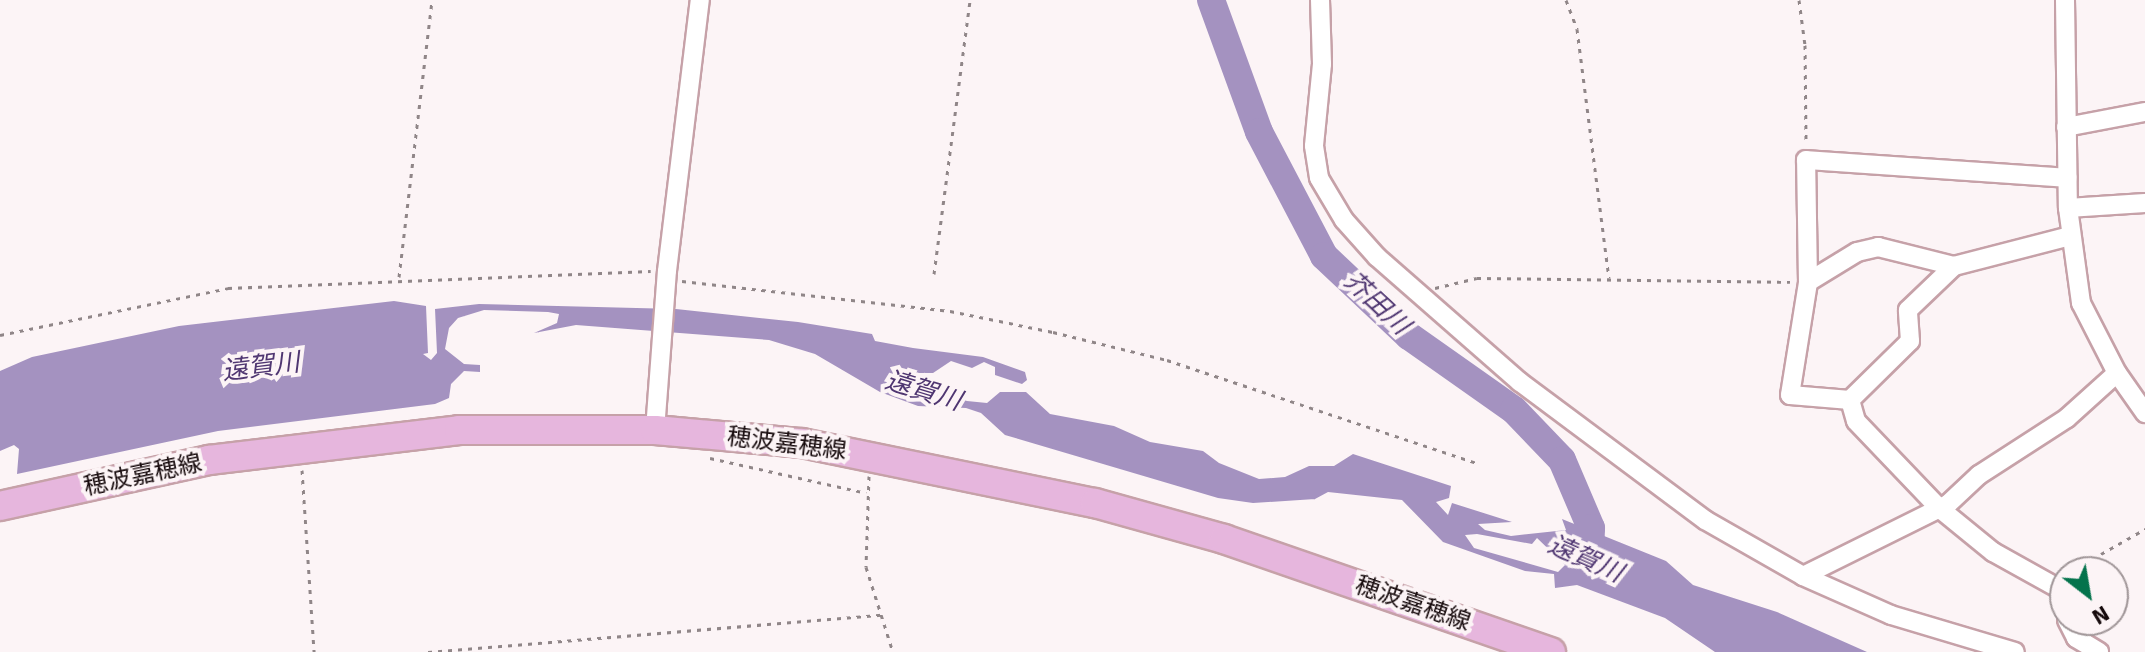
<!DOCTYPE html>
<meta charset="utf-8">
<style>
body{margin:0}
#map{position:relative;width:2145px;height:652px;overflow:hidden;background:#fcf4f6;font-family:Signika,"Noto Sans JP",sans-serif}
div>[style]{position:absolute}
.water>*{inset:0;background:#a492c0}
.river>*{height:28px;margin:-14px;padding:0 14px;transform-origin:14px;border-radius:14px;background:#a492c0}
.path>*{height:3px;margin-top:-1.5px;transform-origin:0;background:repeating-linear-gradient(90deg,#908688 0 4px,transparent 0 10px)}
.roads{filter:drop-shadow(2px 0 #c6a1a8) drop-shadow(-2px 0 #c6a1a8) drop-shadow(0 2px #c6a1a8) drop-shadow(0 -2px #c6a1a8)}
.minor>*{height:18px;margin:-9px;padding:0 9px;transform-origin:9px;border-radius:9px;background:#fff}
.primary>*{height:28px;margin:-14px;padding:0 14px;transform-origin:14px;border-radius:14px;background:#e6b6dd}
span{translate:-50% -50%;white-space:nowrap;text-align:center;line-height:1.15;-webkit-text-stroke:8px #fcf4f6;paint-order:stroke}
.street-label{font-size:24px;color:#160a0c}
.water-label{font-size:26px;color:#4f3671;font-style:italic}
.north{position:absolute;left:2049px;top:556px;width:80px;height:80px;box-sizing:border-box;background:#fcf4f6;border:2px solid #a09698;border-radius:50%;rotate:149deg;font-size:22px;font-weight:700;line-height:32px;text-align:center;color:#160a0c}
.north::after{content:'';display:block;margin:auto;width:28px;height:36px;background:#04734c;clip-path:polygon(50% 0,100% 100%,50% 72%,0 100%)}
</style>
<div id="map">
<div class="water">
<i style="clip-path:polygon(evenodd,394px 301px,426px 306px,428px 353px,423px 354px,431px 360px,437px 353px,435px 309px,479px 304px,676px 309px,798px 322px,872px 334px,875px 341px,913px 348px,983px 357px,1025px 372px,1027px 380px,1022px 384px,995px 375px,995px 367px,984px 362px,972px 368px,951px 361px,933px 373px,918px 373px,912px 383px,967px 401px,987px 403px,1000px 392px,1026px 392px,1050px 414px,1114px 426px,1150px 442px,1203px 451px,1219px 463px,1259px 479px,1285px 477px,1309px 466px,1334px 466px,1353px 454px,1451px 486px,1449px 498px,1436px 502px,1448px 515px,1452px 503px,1512px 522px,1478px 524px,1485px 530px,1511px 536px,1566px 530px,1562px 519px,1666px 561px,1693px 585px,1777px 612px,1867px 652px,1715px 652px,1665px 618px,1577px 585px,1555px 588px,1554px 574px,1525px 571px,1443px 542px,1402px 500px,1328px 492px,1315px 499px,1253px 503px,1218px 498px,1005px 435px,981px 413px,966px 408px,918px 406px,880px 392px,815px 354px,769px 340px,576px 325px,534px 333px,557px 323px,559px 314px,548px 312px,484px 310px,458px 318px,449px 328px,445px 349px,464px 364px,480px 365px,480px 372px,464px 371px,451px 384px,449px 398px,435px 404px,218px 431px,17px 474px,19px 449px,14px 445px,0 451px,0 371px,32px 357px,179px 326px,394px 301px,1477px 534px,1532px 544px,1537px 538px,1565px 565px,1558px 572px,1474px 548px,1465px 535px,1477px 534px)"></i>
</div>
<div class="river">
<i style="left:1211px;top:0;width:140px;rotate:70deg"></i>
<i style="left:1259px;top:132px;width:140px;rotate:62.3deg"></i>
<i style="left:1324px;top:256px;width:117px;rotate:43.3deg"></i>
<i style="left:1409px;top:336px;width:128px;rotate:35.2deg"></i>
<i style="left:1514px;top:410px;width:69px;rotate:46.2deg"></i>
<i style="left:1562px;top:460px;width:74px;rotate:66.9deg"></i>
<i style="left:1591px;top:528px;width:33px;rotate:92deg"></i>
</div>
<div class="path">
<i style="left:1566px;top:0;width:31px;rotate:69deg"></i>
<i style="left:1577px;top:29px;width:251px;rotate:82.7deg"></i>
<i style="left:1799px;top:0;width:45px;rotate:82.4deg"></i>
<i style="left:1805px;top:45px;width:99px;rotate:89.4deg"></i>
<i style="left:934px;top:274px;width:276px;rotate:-82.5deg"></i>
<i style="left:399px;top:277px;width:279px;rotate:-83.2deg"></i>
<i style="left:682px;top:281px;width:270px;rotate:6.4deg"></i>
<i style="left:950px;top:311px;width:105px;rotate:11.5deg"></i>
<i style="left:1053px;top:332px;width:117px;rotate:13.8deg"></i>
<i style="left:1167px;top:360px;width:326px;rotate:18.4deg"></i>
<i style="left:1435px;top:288px;width:43px;rotate:-13.4deg"></i>
<i style="left:1477px;top:278px;width:313px;rotate:0.7deg"></i>
<i style="left:0;top:335px;width:233px;rotate:-11.6deg"></i>
<i style="left:228px;top:288px;width:423px;rotate:-2.3deg"></i>
<i style="left:710px;top:458px;width:160px;rotate:12.6deg"></i>
<i style="left:302px;top:470px;width:182px;rotate:86.2deg"></i>
<i style="left:869px;top:476px;width:91px;rotate:91.9deg"></i>
<i style="left:866px;top:567px;width:89px;rotate:72.4deg"></i>
<i style="left:2094px;top:572px;width:19px;rotate:-69deg"></i>
<i style="left:2101px;top:554px;width:51px;rotate:-29.6deg"></i>
<i style="left:428px;top:652px;width:455px;rotate:-4.7deg"></i>
</div>
<div class="roads">
<div class="minor">
<i style="left:1320px;top:0;width:64px;rotate:88.2deg"></i>
<i style="left:1322px;top:64px;width:82px;rotate:95.6deg"></i>
<i style="left:1314px;top:146px;width:32px;rotate:81deg"></i>
<i style="left:1319px;top:178px;width:49px;rotate:59.2deg"></i>
<i style="left:1344px;top:220px;width:50px;rotate:48.3deg"></i>
<i style="left:1377px;top:257px;width:190px;rotate:41.2deg"></i>
<i style="left:1520px;top:382px;width:231px;rotate:36.7deg"></i>
<i style="left:1705px;top:520px;width:113px;rotate:29.7deg"></i>
<i style="left:1803px;top:576px;width:96px;rotate:23.9deg"></i>
<i style="left:1891px;top:615px;width:129px;rotate:16.6deg"></i>
<i style="left:2065px;top:0;width:208px;rotate:89.2deg"></i>
<i style="left:2068px;top:208px;width:96px;rotate:82.2deg"></i>
<i style="left:2081px;top:303px;width:79px;rotate:62.8deg"></i>
<i style="left:2117px;top:373px;width:49px;rotate:55deg"></i>
<i style="left:2066px;top:127px;width:80px;rotate:-10.8deg"></i>
<i style="left:2068px;top:208px;width:77px;rotate:-3.7deg"></i>
<i style="left:1808px;top:282px;width:57px;rotate:-31.5deg"></i>
<i style="left:1857px;top:252px;width:22px;rotate:-13deg"></i>
<i style="left:1878px;top:247px;width:78px;rotate:14deg"></i>
<i style="left:1850px;top:400px;width:84px;rotate:-44.5deg"></i>
<i style="left:1910px;top:341px;width:31px;rotate:-94deg"></i>
<i style="left:1908px;top:310px;width:64px;rotate:-43.7deg"></i>
<i style="left:1954px;top:266px;width:120px;rotate:-14.5deg"></i>
<i style="left:655px;top:430px;width:159px;rotate:-85.7deg"></i>
<i style="left:667px;top:271px;width:273px;rotate:-83.1deg"></i>
<i style="left:1803px;top:576px;width:162px;rotate:-26.4deg"></i>
<i style="left:1948px;top:504px;width:42px;rotate:-43.1deg"></i>
<i style="left:1979px;top:475px;width:105px;rotate:-32.9deg"></i>
<i style="left:2067px;top:418px;width:67px;rotate:-42deg"></i>
<i style="left:2065px;top:592px;width:82px;rotate:-150.9deg"></i>
<i style="left:1993px;top:552px;width:70px;rotate:-140.8deg"></i>
<i style="left:1939px;top:508px;width:120px;rotate:-133.7deg"></i>
<i style="left:1856px;top:421px;width:22px;rotate:-106deg"></i>
<i style="left:1850px;top:400px;width:60px;rotate:-175.2deg"></i>
<i style="left:1790px;top:395px;width:114px;rotate:-80.9deg"></i>
<i style="left:1808px;top:282px;width:122px;rotate:-90.9deg"></i>
<i style="left:1806px;top:160px;width:262px;rotate:3.9deg"></i>
<i style="left:2067px;top:620px;width:20px;rotate:63deg"></i>
<i style="left:2076px;top:638px;width:27px;rotate:31deg"></i>
</div>
<div class="primary">
<i style="left:0;top:506px;width:214px;rotate:-12.4deg"></i>
<i style="left:209px;top:460px;width:252px;rotate:-6.8deg"></i>
<i style="left:459px;top:430px;width:196px"></i>
<i style="left:655px;top:430px;width:148px;rotate:5.1deg"></i>
<i style="left:802px;top:443px;width:299px;rotate:11.6deg"></i>
<i style="left:1095px;top:503px;width:134px;rotate:15.6deg"></i>
<i style="left:1224px;top:539px;width:346px;rotate:19.1deg"></i>
</div>
</div>
<div class="street-label">
<span style="left:787px;top:444px;rotate:7deg">穂波嘉穂線</span>
<span style="left:143px;top:475px;rotate:-12deg">穂波嘉穂線</span>
<span style="left:1413px;top:604px;rotate:19deg">穂波嘉穂線</span>
</div>
<div class="water-label">
<span style="left:1376px;top:304px;rotate:43deg">芥田川</span>
<span style="left:261px;top:368px;rotate:-7deg">遠賀川</span>
<span style="left:923px;top:392px;rotate:17deg">遠賀川</span>
<span style="left:1585px;top:560px;rotate:24deg">遠賀川</span>
</div>
<div class="north">N</div>
</div>
